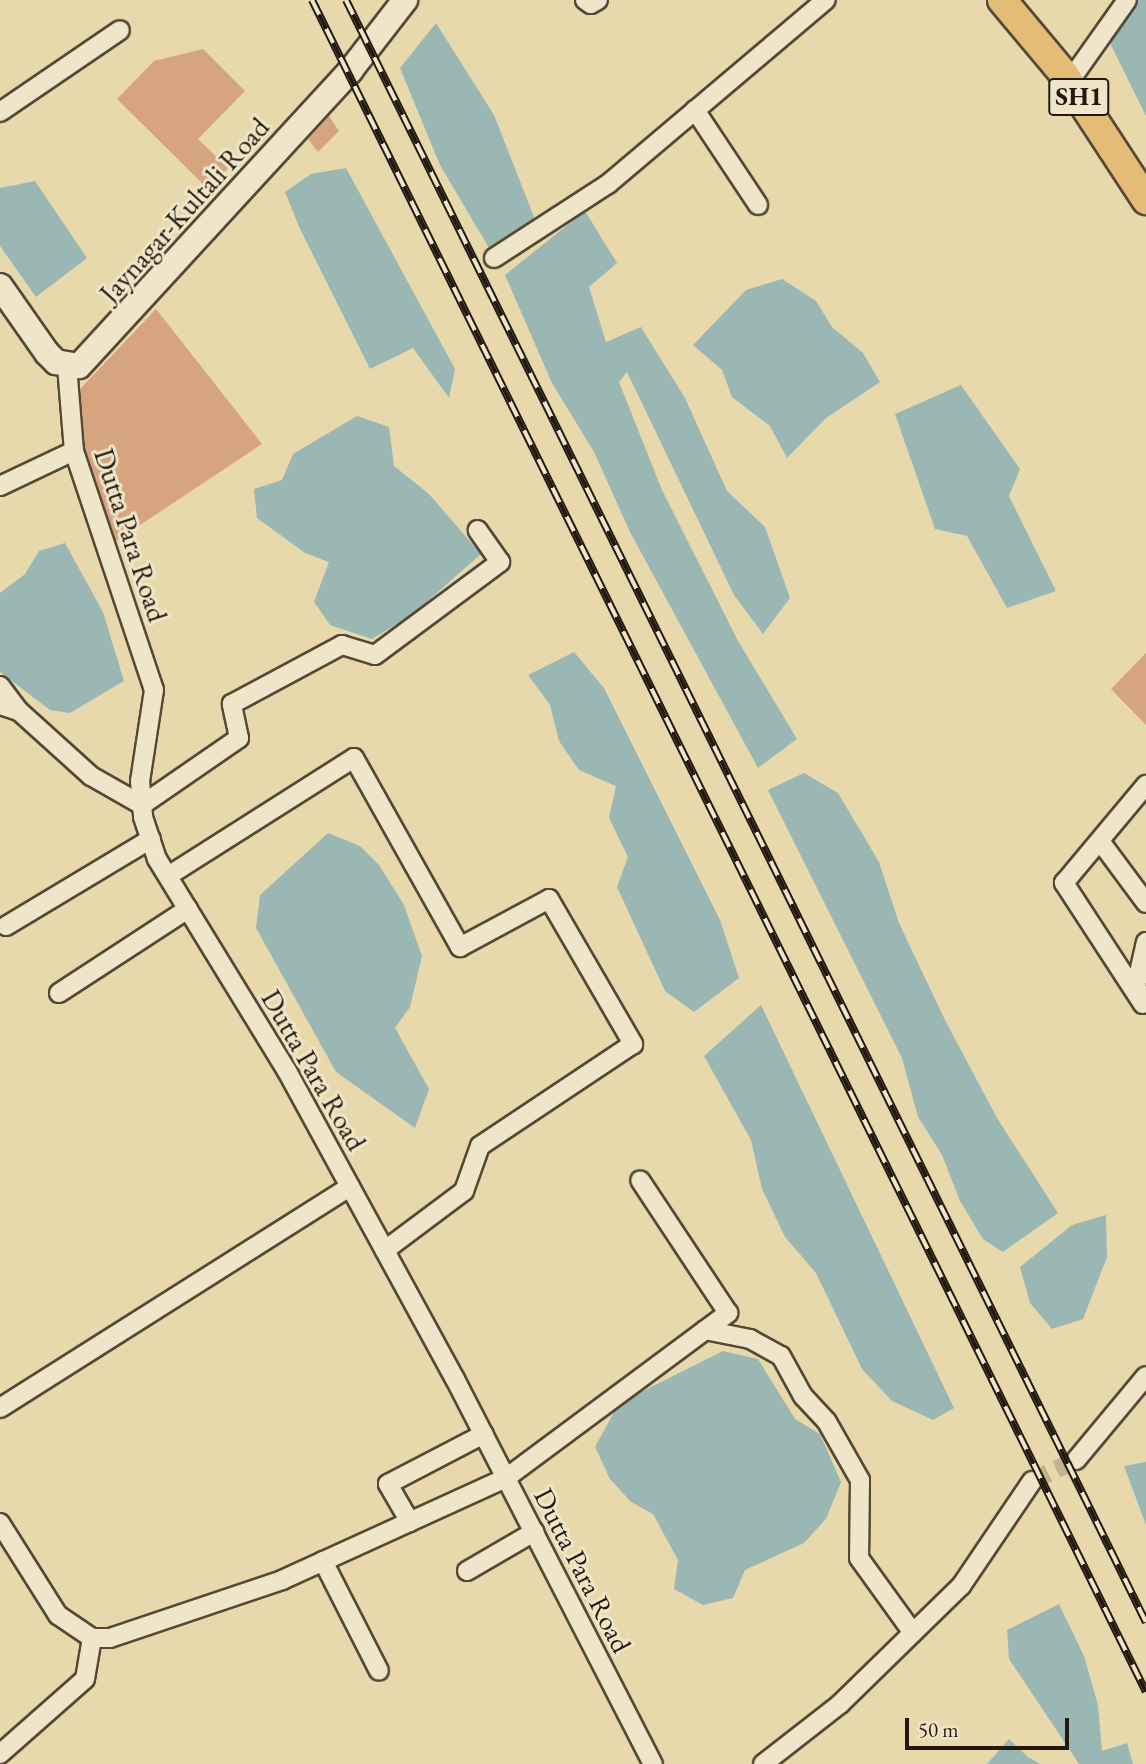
<!DOCTYPE html>
<style>
body{margin:0}
#map{position:relative;width:1146px;height:1764px;overflow:hidden;background:#e7d9ac;font-family:"EB Garamond",serif}
div>[style]{position:absolute}
.water>*{inset:0;background:#9bb7b4}
.building>*{inset:0;background:#d7a480}
.street-tunnel>*{height:18px;margin-top:-9px;transform-origin:0;background:repeating-linear-gradient(90deg,#c0b38d 0 18px,transparent 0 27px)}
.roads{filter:drop-shadow(2px 0 #554936) drop-shadow(-2px 0 #554936) drop-shadow(0 2px #554936) drop-shadow(0 -2px #554936)}
.street>*{height:18px;margin:-9px;padding:0 9px;transform-origin:9px;border-radius:9px;background:#efe6c9}
.secondary>*{height:24px;margin:-12px;padding:0 12px;transform-origin:12px;border-radius:12px;background:#efe6c9}
.primary>*{height:28px;margin:-14px;padding:0 14px;transform-origin:14px;border-radius:14px;background:#e4bc76}
.rail>*{height:8px;margin-top:-4px;transform-origin:0;background:repeating-linear-gradient(90deg,#efe6c9 0 16px,#24190f 0 32px);box-sizing:border-box;border-block:2px solid #24190f}
span{translate:-50% -50%;white-space:nowrap;text-align:center;line-height:1.15;-webkit-text-stroke:6px #efe6c9;paint-order:stroke}
.shield-label span{padding:2px 5px;background:#efe6c9;border:2px solid;border-radius:5px;-webkit-text-stroke-width:0}
.shield-label{font-size:26px;color:#24190f;font-weight:700}
.street-label{font-size:28px;color:#24190f}
.scale{position:absolute;left:905px;top:1718px;width:164px;height:32px;box-sizing:border-box;border:4px solid #24190f;border-top:0;padding-left:9px;font-size:21px;line-height:24px;white-space:nowrap;color:#24190f;-webkit-text-stroke:5px #efe6c9;paint-order:stroke}
</style>
<div id="map">
<div class="water">
<i style="clip-path:polygon(1132px 0,1146px 0,1146px 116px,1106px 35px)"></i>
<i style="clip-path:polygon(436px 23px,494px 115px,536px 222px,492px 253px,440px 165px,400px 68px)"></i>
<i style="clip-path:polygon(346px 168px,455px 369px,449px 398px,413px 348px,370px 369px,300px 229px,285px 192px,311px 174px)"></i>
<i style="clip-path:polygon(35px 181px,87px 258px,36px 297px,0 246px,0 188px)"></i>
<i style="clip-path:polygon(585px 211px,617px 263px,589px 287px,606px 342px,641px 327px,685px 398px,727px 491px,765px 527px,790px 598px,763px 634px,734px 595px,627px 372px,619px 382px,662px 490px,738px 641px,797px 739px,758px 768px,630px 532px,594px 452px,552px 383px,505px 275px)"></i>
<i style="clip-path:polygon(782px 279px,816px 301px,832px 327px,863px 353px,880px 382px,826px 418px,787px 458px,770px 426px,732px 397px,722px 370px,693px 345px,746px 290px)"></i>
<i style="clip-path:polygon(961px 385px,1020px 469px,1009px 496px,1056px 591px,1007px 608px,967px 536px,935px 529px,895px 414px)"></i>
<i style="clip-path:polygon(357px 416px,389px 427px,394px 466px,429px 494px,481px 554px,413px 614px,372px 639px,330px 625px,314px 602px,329px 562px,305px 553px,257px 518px,254px 489px,282px 480px,293px 454px)"></i>
<i style="clip-path:polygon(65px 543px,103px 612px,124px 681px,70px 713px,50px 710px,0 672px,0 593px,25px 574px,39px 551px)"></i>
<i style="clip-path:polygon(574px 652px,604px 688px,720px 920px,739px 978px,694px 1012px,665px 991px,617px 887px,628px 857px,609px 818px,616px 786px,579px 770px,559px 741px,550px 705px,528px 675px)"></i>
<i style="clip-path:polygon(804px 773px,838px 793px,879px 862px,899px 923px,945px 1020px,997px 1118px,1058px 1213px,1003px 1252px,983px 1239px,960px 1201px,942px 1155px,918px 1117px,902px 1058px,768px 790px)"></i>
<i style="clip-path:polygon(328px 833px,360px 846px,379px 865px,404px 905px,422px 956px,410px 1007px,395px 1028px,429px 1089px,415px 1128px,336px 1072px,256px 928px,260px 895px)"></i>
<i style="clip-path:polygon(761px 1005px,954px 1408px,933px 1420px,892px 1401px,862px 1369px,816px 1273px,785px 1237px,762px 1189px,751px 1140px,704px 1056px)"></i>
<i style="clip-path:polygon(1106px 1215px,1107px 1257px,1083px 1319px,1052px 1329px,1030px 1303px,1020px 1267px,1072px 1225px)"></i>
<i style="clip-path:polygon(723px 1351px,758px 1359px,795px 1419px,820px 1434px,841px 1482px,826px 1519px,804px 1543px,745px 1570px,733px 1598px,703px 1605px,674px 1589px,678px 1560px,653px 1514px,631px 1502px,610px 1479px,595px 1447px,619px 1403px)"></i>
<i style="clip-path:polygon(1146px 1462px,1146px 1525px,1124px 1466px)"></i>
<i style="clip-path:polygon(1059px 1604px,1084px 1656px,1098px 1705px,1102px 1751px,1127px 1743px,1133px 1764px,1079px 1764px,1009px 1659px,1007px 1630px)"></i>
<i style="clip-path:polygon(1009px 1739px,1028px 1757px,1040px 1764px,987px 1764px)"></i>
</div>
<div class="building">
<i style="clip-path:polygon(203px 49px,245px 91px,198px 139px,228px 168px,208px 189px,117px 99px,154px 61px)"></i>
<i style="clip-path:polygon(329px 116px,339px 131px,318px 152px,308px 139px)"></i>
<i style="clip-path:polygon(156px 309px,262px 444px,116px 541px,85px 449px,80px 389px)"></i>
<i style="clip-path:polygon(1146px 653px,1146px 725px,1111px 689px)"></i>
</div>
<div class="street-tunnel">
<i style="left:1032px;top:1481px;width:49px;rotate:-25.5deg"></i>
</div>
<div class="roads">
<div class="street">
<i style="left:585px;top:0;width:7px;rotate:34deg"></i>
<i style="left:591px;top:4px;width:8px;rotate:-30deg"></i>
<i style="left:1069px;top:82px;width:100px;rotate:-54.7deg"></i>
<i style="left:695px;top:110px;width:114px;rotate:56.4deg"></i>
<i style="left:0;top:112px;width:145px;rotate:-34.3deg"></i>
<i style="left:494px;top:258px;width:136px;rotate:-33deg"></i>
<i style="left:608px;top:184px;width:285px;rotate:-40.2deg"></i>
<i style="left:67px;top:366px;width:85px;rotate:85.3deg"></i>
<i style="left:74px;top:451px;width:252px;rotate:71.5deg"></i>
<i style="left:154px;top:690px;width:92px;rotate:98.7deg"></i>
<i style="left:140px;top:781px;width:36px;rotate:85deg"></i>
<i style="left:143px;top:817px;width:44px;rotate:71.6deg"></i>
<i style="left:157px;top:859px;width:249px;rotate:58.5deg"></i>
<i style="left:287px;top:1071px;width:351px;rotate:61.4deg"></i>
<i style="left:455px;top:1379px;width:433px;rotate:62.8deg"></i>
<i style="left:0;top:486px;width:82px;rotate:-25.3deg"></i>
<i style="left:0;top:686px;width:31px;rotate:53deg"></i>
<i style="left:0;top:705px;width:20px;rotate:18deg"></i>
<i style="left:19px;top:711px;width:97px;rotate:42.1deg"></i>
<i style="left:91px;top:776px;width:59px;rotate:29.6deg"></i>
<i style="left:142px;top:805px;width:118px;rotate:-34.6deg"></i>
<i style="left:239px;top:738px;width:35px;rotate:-102deg"></i>
<i style="left:232px;top:704px;width:125px;rotate:-28.2deg"></i>
<i style="left:342px;top:645px;width:34px;rotate:17deg"></i>
<i style="left:375px;top:655px;width:156px;rotate:-36.6deg"></i>
<i style="left:500px;top:562px;width:39px;rotate:-125deg"></i>
<i style="left:1100px;top:841px;width:77px;rotate:53.4deg"></i>
<i style="left:168px;top:876px;width:220px;rotate:-32.4deg"></i>
<i style="left:354px;top:758px;width:217px;rotate:60.7deg"></i>
<i style="left:460px;top:947px;width:101px;rotate:-28.3deg"></i>
<i style="left:549px;top:899px;width:168px;rotate:59.9deg"></i>
<i style="left:633px;top:1044px;width:184px;rotate:146.3deg"></i>
<i style="left:480px;top:1146px;width:48px;rotate:109.6deg"></i>
<i style="left:464px;top:1191px;width:99px;rotate:143.2deg"></i>
<i style="left:6px;top:926px;width:169px;rotate:-31deg"></i>
<i style="left:59px;top:993px;width:154px;rotate:-33.1deg"></i>
<i style="left:1140px;top:996px;width:11px;rotate:-112deg"></i>
<i style="left:1136px;top:986px;width:45px;rotate:-77.2deg"></i>
<i style="left:1143px;top:1004px;width:145px;rotate:-123.1deg"></i>
<i style="left:1064px;top:883px;width:128px;rotate:-50.1deg"></i>
<i style="left:705px;top:1330px;width:46px;rotate:11.3deg"></i>
<i style="left:750px;top:1339px;width:35px;rotate:29deg"></i>
<i style="left:781px;top:1356px;width:46px;rotate:61.2deg"></i>
<i style="left:803px;top:1396px;width:35px;rotate:47deg"></i>
<i style="left:827px;top:1422px;width:67px;rotate:60.4deg"></i>
<i style="left:860px;top:1480px;width:78px;rotate:90.7deg"></i>
<i style="left:859px;top:1558px;width:92px;rotate:54.2deg"></i>
<i style="left:0;top:1408px;width:414px;rotate:-32.3deg"></i>
<i style="left:1076px;top:1460px;width:109px;rotate:-50.2deg"></i>
<i style="left:410px;top:1522px;width:44px;rotate:-120.1deg"></i>
<i style="left:388px;top:1484px;width:108px;rotate:-27.5deg"></i>
<i style="left:0;top:1523px;width:109px;rotate:57.8deg"></i>
<i style="left:58px;top:1615px;width:41px;rotate:34.1deg"></i>
<i style="left:92px;top:1638px;width:18px"></i>
<i style="left:110px;top:1638px;width:182px;rotate:-18.6deg"></i>
<i style="left:282px;top:1580px;width:246px;rotate:-24.5deg"></i>
<i style="left:506px;top:1478px;width:277px;rotate:-36.6deg"></i>
<i style="left:728px;top:1313px;width:159px;rotate:-123.5deg"></i>
<i style="left:323px;top:1561px;width:123px;rotate:63deg"></i>
<i style="left:467px;top:1571px;width:78px;rotate:-30.2deg"></i>
<i style="left:0;top:1754px;width:113px;rotate:-41.4deg"></i>
<i style="left:85px;top:1679px;width:42px;rotate:-80.3deg"></i>
<i style="left:763px;top:1764px;width:98px;rotate:-37.9deg"></i>
<i style="left:840px;top:1704px;width:169px;rotate:-44.3deg"></i>
<i style="left:961px;top:1586px;width:127px;rotate:-55.9deg"></i>
</div>
<div class="secondary">
<i style="left:0;top:286px;width:82px;rotate:55deg"></i>
<i style="left:47px;top:353px;width:13px;rotate:45deg"></i>
<i style="left:56px;top:362px;width:23px;rotate:10deg"></i>
<i style="left:79px;top:366px;width:401px;rotate:-47.4deg"></i>
<i style="left:350px;top:71px;width:90px;rotate:-52.2deg"></i>
</div>
<div class="primary">
<i style="left:1002px;top:0;width:95px;rotate:50.1deg"></i>
<i style="left:1063px;top:73px;width:152px;rotate:56.8deg"></i>
</div>
</div>
<div class="rail">
<i style="left:312px;top:0;width:1886px;rotate:63.76deg"></i>
<i style="left:346px;top:0;width:1809px;rotate:63.75deg"></i>
</div>
<div class="shield-label">
<span style="left:1079px;top:97px">SH1</span>
</div>
<div class="street-label">
<span style="left:184px;top:210px;rotate:-48deg">Jaynagar-Kultali Road</span>
<span style="left:131px;top:535px;rotate:72deg">Dutta Para Road</span>
<span style="left:314px;top:1070px;rotate:60deg">Dutta Para Road</span>
<span style="left:583px;top:1570px;rotate:63deg">Dutta Para Road</span>
</div>
<div class="scale">50 m</div>
</div>
